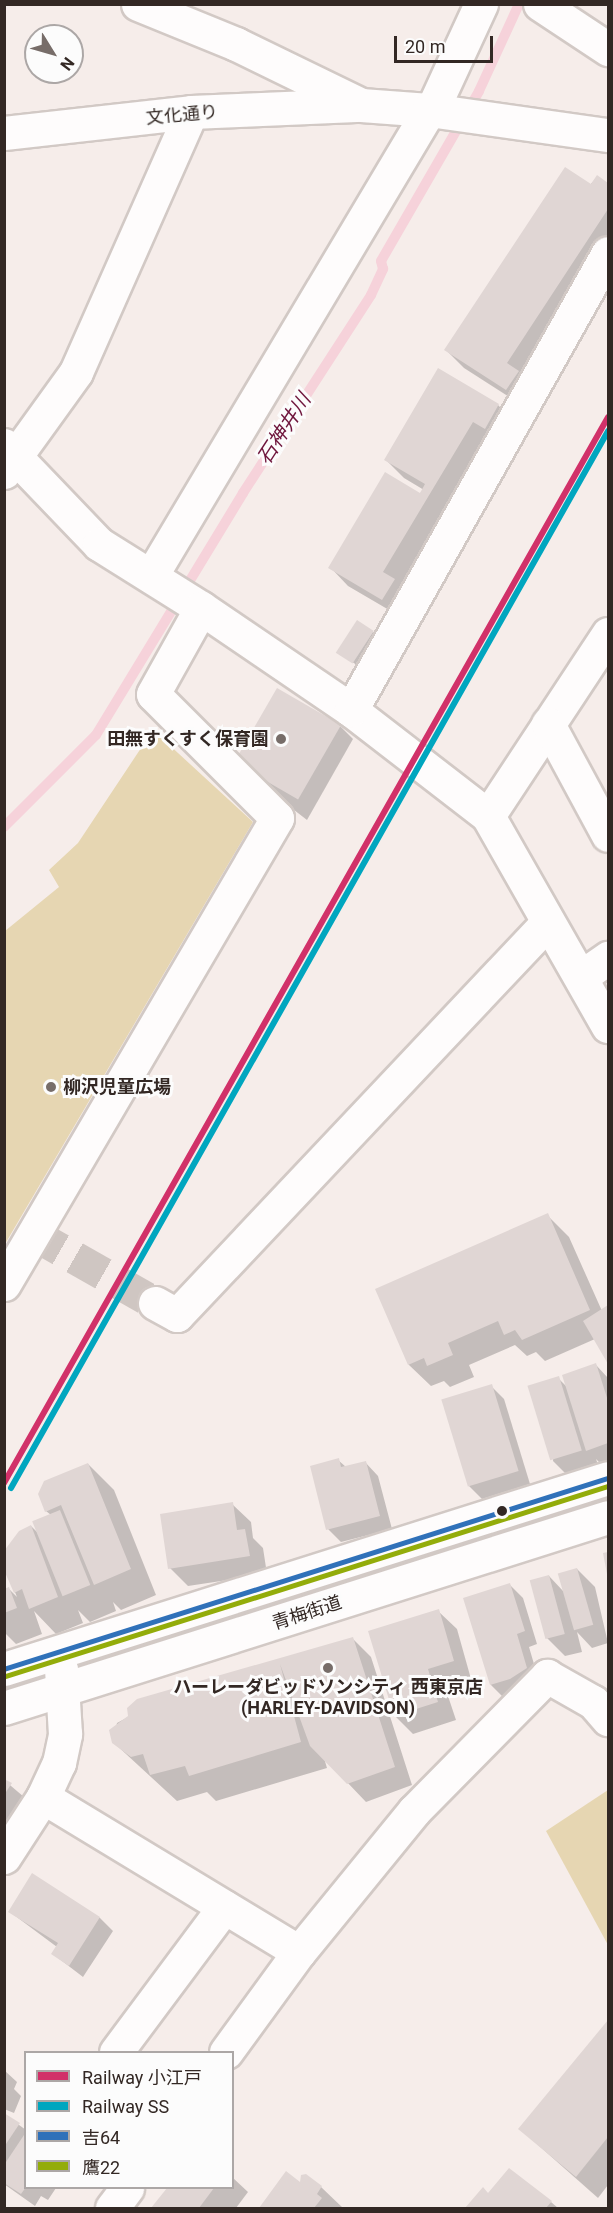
<!DOCTYPE html>
<meta charset="utf-8">
<style>
body{margin:0}
#map{position:relative;width:613px;height:2213px;overflow:hidden;background:#f6edea;font-family:Roboto,"Noto Sans JP",sans-serif}
div>[style]{position:absolute}
.green>*{inset:0;background:#e6d6b2}
.shadow>*{inset:0;background:#0003}
.stream>*{height:10px;margin:-5px;padding:0 5px;transform-origin:5px;border-radius:5px;background:#f6d2da}
.building>*{inset:0;background:#e0d6d4;transform-origin:0 0}
.minor-tunnel>*{height:33px;margin-top:-16.5px;transform-origin:0;background:repeating-linear-gradient(90deg,#cfc6c2 0 33px,transparent 0 49px)}
.roads{filter:drop-shadow(2px 0 #d2c9c5) drop-shadow(-2px 0 #d2c9c5) drop-shadow(0 2px #d2c9c5) drop-shadow(0 -2px #d2c9c5)}
.minor>*{height:33px;margin:-16.5px;padding:0 16.5px;transform-origin:16.5px;border-radius:16.5px;background:#fefcfc}
.major>*{height:33px;margin:-16.5px;padding:0 16.5px;transform-origin:16.5px;border-radius:16.5px;background:#fefcfc}
.bus-1>*{height:4.5px;margin:-2.25px;padding:0 2.25px;transform-origin:2.25px;border-radius:2.25px;background:#3071b9}
.bus-2>*{height:4.5px;margin:-2.25px;padding:0 2.25px;transform-origin:2.25px;border-radius:2.25px;background:#93ac0a}
.rail-1>*{height:6px;margin:-3px;padding:0 3px;transform-origin:3px;border-radius:3px;background:#d13169}
.rail-2>*{height:6px;margin:-3px;padding:0 3px;transform-origin:3px;border-radius:3px;background:#00a6bf}
.dots>*{width:16px;height:16px;translate:-50% -50%;box-sizing:border-box;border:3px solid #fcfcfc;border-radius:50%}
span{translate:-50% -50%;white-space:nowrap;text-align:center;line-height:1.15;-webkit-text-stroke:6px #fcfcfc;paint-order:stroke}
.street-label{font-size:18px;color:#332824}
.poi-label{font-size:18px;color:#332824;font-weight:700}
.right{translate:-100% -50%;text-align:right}
.left{translate:0 -50%;text-align:left}
.water-label{font-size:20px;color:#6f163d;font-style:italic}
.frame{position:absolute;inset:0;border:6px solid #332824;pointer-events:none}
.legend{position:absolute;left:24px;top:2051px;width:210px;height:138px;box-sizing:border-box;background:#fcfcfc;border:2px solid #aca7a6;margin:0;padding:8px 10px;list-style:none;font-size:18px;color:#332824}
.legend li{display:flex;align-items:center;gap:12px;height:30px}
.legend b{width:30px;border:2px solid #aca7a6}
.north{position:absolute;left:24px;top:24px;width:60px;height:60px;box-sizing:border-box;background:#fcfcfc;border:2px solid #aca7a6;border-radius:50%;rotate:127deg;font-size:16px;font-weight:700;line-height:24px;text-align:center;color:#332824}
.north::after{content:'';display:block;margin:auto;width:21px;height:27px;background:#776d69;clip-path:polygon(50% 0,100% 100%,50% 72%,0 100%)}
.scale{position:absolute;left:394px;top:36px;width:99px;height:27px;box-sizing:border-box;border:3px solid #332824;border-top:0;padding-left:8px;font-size:18px;line-height:21px;white-space:nowrap;color:#332824;-webkit-text-stroke:4px #fcfcfc;paint-order:stroke}
</style>
<div id="map">
<div class="green">
<i style="clip-path:polygon(153px 730px,253px 822px,5px 1244px,5px 931px,59px 887px,49px 870px,78px 843px)"></i>
<i style="clip-path:polygon(608px 1790px,608px 1945px,546px 1831px)"></i>
</div>
<div class="shadow">
<i style="clip-path:polygon(597px 177px,608px 185px,608px 255px,525px 407px,464px 368px,446px 350px)"></i>
<i style="clip-path:polygon(498px 405px,516px 424px,401px 617px,348px 586px,330px 567px,424px 490px,404px 478px,386px 460px)"></i>
<i style="clip-path:polygon(373px 632px,379px 638px,361px 668px,338px 652px)"></i>
<i style="clip-path:polygon(340px 726px,353px 739px,307px 820px,249px 775px)"></i>
<i style="clip-path:polygon(547px 1215px,569px 1237px,602px 1311px,608px 1307px,608px 1361px,595px 1339px,545px 1361px,536px 1352px,527px 1356px,515px 1345px,469px 1365px,474px 1377px,450px 1387px,444px 1381px,431px 1386px,409px 1365px,377px 1290px)"></i>
<i style="clip-path:polygon(596px 1365px,608px 1378px,608px 1471px,596px 1459px,600px 1470px,571px 1479px,553px 1461px,558px 1378px,567px 1387px)"></i>
<i style="clip-path:polygon(491px 1386px,504px 1399px,530px 1484px,482px 1499px,469px 1486px)"></i>
<i style="clip-path:polygon(338px 1460px,346px 1467px,365px 1462px,378px 1476px,392px 1529px,341px 1542px,328px 1529px)"></i>
<i style="clip-path:polygon(88px 1464px,114px 1490px,156px 1595px,121px 1610px,113px 1602px,116px 1611px,90px 1622px,78px 1610px,83px 1623px,56px 1634px,34px 1611px,42px 1634px,16px 1644px,4px 1632px,4px 1590px,9px 1589px,17px 1597px,4px 1566px,31px 1526px,39px 1534px,51px 1515px,46px 1511px)"></i>
<i style="clip-path:polygon(232px 1504px,251px 1522px,253px 1538px,263px 1548px,267px 1574px,188px 1586px,170px 1568px)"></i>
<i style="clip-path:polygon(577px 1569px,595px 1587px,608px 1643px,592px 1648px,577px 1632px,582px 1652px,565px 1656px,547px 1638px,549px 1576px,564px 1592px)"></i>
<i style="clip-path:polygon(510px 1585px,523px 1598px,537px 1644px,529px 1647px,539px 1681px,504px 1698px,491px 1685px)"></i>
<i style="clip-path:polygon(438px 1611px,457px 1629px,471px 1679px,445px 1687px,456px 1720px,413px 1734px,395px 1716px)"></i>
<i style="clip-path:polygon(353px 1639px,371px 1657px,412px 1785px,366px 1802px,324px 1758px,327px 1768px,216px 1801px,207px 1792px,177px 1801px,113px 1742px,117px 1723px,130px 1716px,129px 1708px)"></i>
<i style="clip-path:polygon(4px 1780px,24px 1797px,4px 1831px)"></i>
<i style="clip-path:polygon(33px 1875px,100px 1918px,113px 1931px,83px 1977px,53px 1954px,57px 1947px,10px 1912px)"></i>
<i style="clip-path:polygon(608px 2022px,608px 2185px,598px 2198px,520px 2129px)"></i>
<i style="clip-path:polygon(4px 2070px,17px 2082px,14px 2089px,21px 2096px,14px 2113px,4px 2109px)"></i>
<i style="clip-path:polygon(4px 2114px,26px 2130px,26px 2188px,56px 2188px,48px 2200px,41px 2196px,35px 2206px,4px 2184px)"></i>
<i style="clip-path:polygon(509px 2170px,551px 2202px,558px 2208px,467px 2208px,483px 2190px,489px 2195px)"></i>
<i style="clip-path:polygon(286px 2173px,301px 2184px,321px 2187px,343px 2208px,260px 2208px)"></i>
<i style="clip-path:polygon(232px 2177px,248px 2192px,236px 2208px,153px 2208px,169px 2188px,232px 2188px)"></i>
</div>
<div class="stream">
<i style="left:4px;top:827px;width:130px;rotate:-45deg"></i>
<i style="left:96px;top:735px;width:283px;rotate:-58.7deg"></i>
<i style="left:243px;top:493px;width:236px;rotate:-57.1deg"></i>
<i style="left:371px;top:295px;width:29px;rotate:-65deg"></i>
<i style="left:383px;top:269px;width:8px;rotate:-104deg"></i>
<i style="left:381px;top:261px;width:196px;rotate:-60deg"></i>
<i style="left:479px;top:91px;width:96px;rotate:-65.3deg"></i>
</div>
<div class="building">
<i style="clip-path:polygon(565px 167px,591px 184px,597px 175px,608px 183px,608px 209px,507px 363px,519px 371px,506px 390px,444px 350px)"></i>
<i style="clip-path:polygon(438px 368px,499px 404px,485px 429px,473px 422px,383px 572px,395px 579px,382px 600px,328px 568px,385px 472px,420px 493px,425px 484px,384px 460px)"></i>
<i style="left:357px;top:620px;width:20px;height:39px;rotate:33deg"></i>
<i style="left:277px;top:688px;width:74px;height:86px;rotate:30deg"></i>
<i style="clip-path:polygon(548px 1213px,590px 1310px,522px 1340px,515px 1330px,504px 1335px,498px 1321px,448px 1343px,453px 1355px,427px 1366px,424px 1358px,408px 1365px,375px 1289px)"></i>
<i style="clip-path:polygon(608px 1305px,608px 1364px,583px 1321px)"></i>
<i style="clip-path:polygon(596px 1363px,608px 1401px,608px 1443px,586px 1451px,562px 1375px)"></i>
<i style="left:559px;top:1376px;width:78px;height:33px;rotate:73deg"></i>
<i style="left:492px;top:1384px;width:91px;height:53px;rotate:73deg"></i>
<i style="clip-path:polygon(339px 1458px,341px 1467px,366px 1461px,380px 1516px,326px 1530px,310px 1466px)"></i>
<i style="clip-path:polygon(88px 1463px,131px 1569px,94px 1585px,61px 1505px,45px 1512px,38px 1494px,44px 1481px)"></i>
<i style="clip-path:polygon(233px 1502px,237px 1530px,245px 1529px,250px 1556px,168px 1569px,160px 1514px)"></i>
<i style="left:60px;top:1510px;width:81px;height:30px;rotate:68deg"></i>
<i style="clip-path:polygon(31px 1525px,58px 1597px,29px 1609px,22px 1589px,14px 1593px,4px 1570px,4px 1551px,19px 1531px)"></i>
<i style="clip-path:polygon(608px 1552px,608px 1574px,607px 1574px,603px 1553px)"></i>
<i style="left:577px;top:1568px;width:59px;height:20px;rotate:74deg"></i>
<i style="left:549px;top:1575px;width:61px;height:20px;rotate:75deg"></i>
<i style="clip-path:polygon(510px 1583px,525px 1631px,517px 1634px,527px 1668px,510px 1679px,490px 1685px,463px 1598px)"></i>
<i style="clip-path:polygon(9px 1587px,17px 1608px,4px 1613px,4px 1589px)"></i>
<i style="clip-path:polygon(439px 1609px,454px 1661px,428px 1669px,438px 1702px,394px 1716px,368px 1631px)"></i>
<i style="clip-path:polygon(353px 1637px,395px 1767px,347px 1784px,310px 1746px,280px 1664px,301px 1742px,189px 1776px,185px 1766px,150px 1775px,143px 1754px,131px 1757px,112px 1743px,109px 1730px,128px 1716px,127px 1708px,137px 1699px)"></i>
<i style="clip-path:polygon(4px 1779px,12px 1783px,4px 1795px)"></i>
<i style="clip-path:polygon(32px 1873px,100px 1917px,69px 1966px,51px 1954px,58px 1943px,8px 1912px)"></i>
<i style="clip-path:polygon(608px 2020px,608px 2137px,576px 2177px,518px 2129px)"></i>
<i style="clip-path:polygon(4px 2113px,20px 2123px,4px 2147px)"></i>
<i style="clip-path:polygon(26px 2132px,26px 2187px,21px 2194px,4px 2183px,4px 2165px)"></i>
<i style="clip-path:polygon(509px 2168px,552px 2201px,546px 2208px,465px 2208px,483px 2187px,488px 2193px)"></i>
<i style="clip-path:polygon(286px 2171px,300px 2182px,301px 2175px,306px 2174px,322px 2186px,317px 2194px,322px 2198px,314px 2208px,259px 2208px)"></i>
<i style="clip-path:polygon(167px 2188px,214px 2188px,199px 2208px,151px 2208px)"></i>
</div>
<div class="minor-tunnel">
<i style="left:32px;top:1233px;width:142px;rotate:29.6deg"></i>
</div>
<div class="roads">
<div class="minor">
<i style="left:138px;top:4px;width:106px;rotate:22.2deg"></i>
<i style="left:236px;top:44px;width:139px;rotate:26deg"></i>
<i style="left:361px;top:105px;width:68px;rotate:4.2deg"></i>
<i style="left:429px;top:110px;width:181px;rotate:8deg"></i>
<i style="left:540px;top:4px;width:82px;rotate:33.5deg"></i>
<i style="left:432px;top:110px;width:117px;rotate:-65.2deg"></i>
<i style="left:4px;top:133px;width:188px;rotate:-6.4deg"></i>
<i style="left:191px;top:112px;width:165px;rotate:-2.4deg"></i>
<i style="left:4px;top:445px;width:137px;rotate:46.2deg"></i>
<i style="left:99px;top:544px;width:120px;rotate:32.1deg"></i>
<i style="left:201px;top:608px;width:181px;rotate:34.2deg"></i>
<i style="left:351px;top:710px;width:173px;rotate:37.7deg"></i>
<i style="left:4px;top:472px;width:123px;rotate:-54.2deg"></i>
<i style="left:76px;top:372px;width:284px;rotate:-66.1deg"></i>
<i style="left:151px;top:576px;width:543px;rotate:-59.18deg"></i>
<i style="left:608px;top:634px;width:218px;rotate:123.4deg"></i>
<i style="left:488px;top:816px;width:242px;rotate:60.3deg"></i>
<i style="left:351px;top:710px;width:524px;rotate:-60.65deg"></i>
<i style="left:548px;top:724px;width:126px;rotate:61.6deg"></i>
<i style="left:582px;top:976px;width:32px;rotate:-35deg"></i>
<i style="left:4px;top:1284px;width:540px;rotate:-59.64deg"></i>
<i style="left:277px;top:818px;width:175px;rotate:-135deg"></i>
<i style="left:153px;top:694px;width:98px;rotate:-60.8deg"></i>
<i style="left:155px;top:1303px;width:25px;rotate:29deg"></i>
<i style="left:177px;top:1315px;width:540px;rotate:-46.65deg"></i>
<i style="left:43px;top:1797px;width:299px;rotate:31.2deg"></i>
<i style="left:116px;top:2052px;width:181px;rotate:-53.3deg"></i>
<i style="left:226px;top:2052px;width:124px;rotate:-53.9deg"></i>
<i style="left:299px;top:1952px;width:182px;rotate:-50.8deg"></i>
<i style="left:414px;top:1811px;width:190px;rotate:-45.4deg"></i>
<i style="left:547px;top:1676px;width:53px;rotate:29.5deg"></i>
<i style="left:593px;top:1702px;width:23px;rotate:49deg"></i>
<i style="left:112px;top:2208px;width:25px;rotate:-53deg"></i>
</div>
<div class="major">
<i style="left:4px;top:1669px;width:633px;rotate:-17.55deg"></i>
<i style="left:4px;top:1708px;width:633px;rotate:-17.55deg"></i>
<i style="left:4px;top:1857px;width:72px;rotate:-57deg"></i>
<i style="left:43px;top:1797px;width:38px;rotate:-65deg"></i>
<i style="left:59px;top:1763px;width:30px;rotate:-78deg"></i>
<i style="left:65px;top:1734px;width:65px;rotate:-93.5deg"></i>
</div>
</div>
<div class="bus-1">
<i style="left:4px;top:1669px;width:633px;rotate:-17.55deg"></i>
</div>
<div class="bus-2">
<i style="left:6px;top:1676px;width:631px;rotate:-17.52deg"></i>
</div>
<div class="rail-1">
<i style="left:4px;top:1483px;width:1225px;rotate:-60.46deg"></i>
</div>
<div class="rail-2">
<i style="left:11px;top:1488px;width:1214px;rotate:-60.54deg"></i>
</div>
<div class="dots">
<i style="left:281px;top:739px;background:#776d69"></i>
<i style="left:51px;top:1087px;background:#776d69"></i>
<i style="left:502px;top:1511px;background:#332824"></i>
<i style="left:328px;top:1668px;background:#776d69"></i>
</div>
<div class="street-label">
<span style="left:182px;top:115px;rotate:-5deg">文化通り</span>
<span style="left:307px;top:1613px;rotate:-18deg">青梅街道</span>
</div>
<div class="poi-label">
<span class="right" style="left:269px;top:739px">田無すくすく保育園</span>
<span class="left" style="left:63px;top:1087px">柳沢児童広場</span>
<span style="left:328px;top:1698px">ハーレーダビッドソンシティ 西東京店<br>(HARLEY-DAVIDSON)</span>
</div>
<div class="water-label">
<span style="left:284px;top:429px;rotate:-57deg">石神井川</span>
</div>
<div class="frame"></div>
<ul class="legend">
<li><b style="height:8px;background:#d13169"></b>Railway 小江戸</li>
<li><b style="height:8px;background:#00a6bf"></b>Railway SS</li>
<li><b style="height:8px;background:#3071b9"></b>吉64</li>
<li><b style="height:8px;background:#93ac0a"></b>鷹22</li>
</ul>
<div class="north">N</div>
<div class="scale">20 m</div>
</div>
